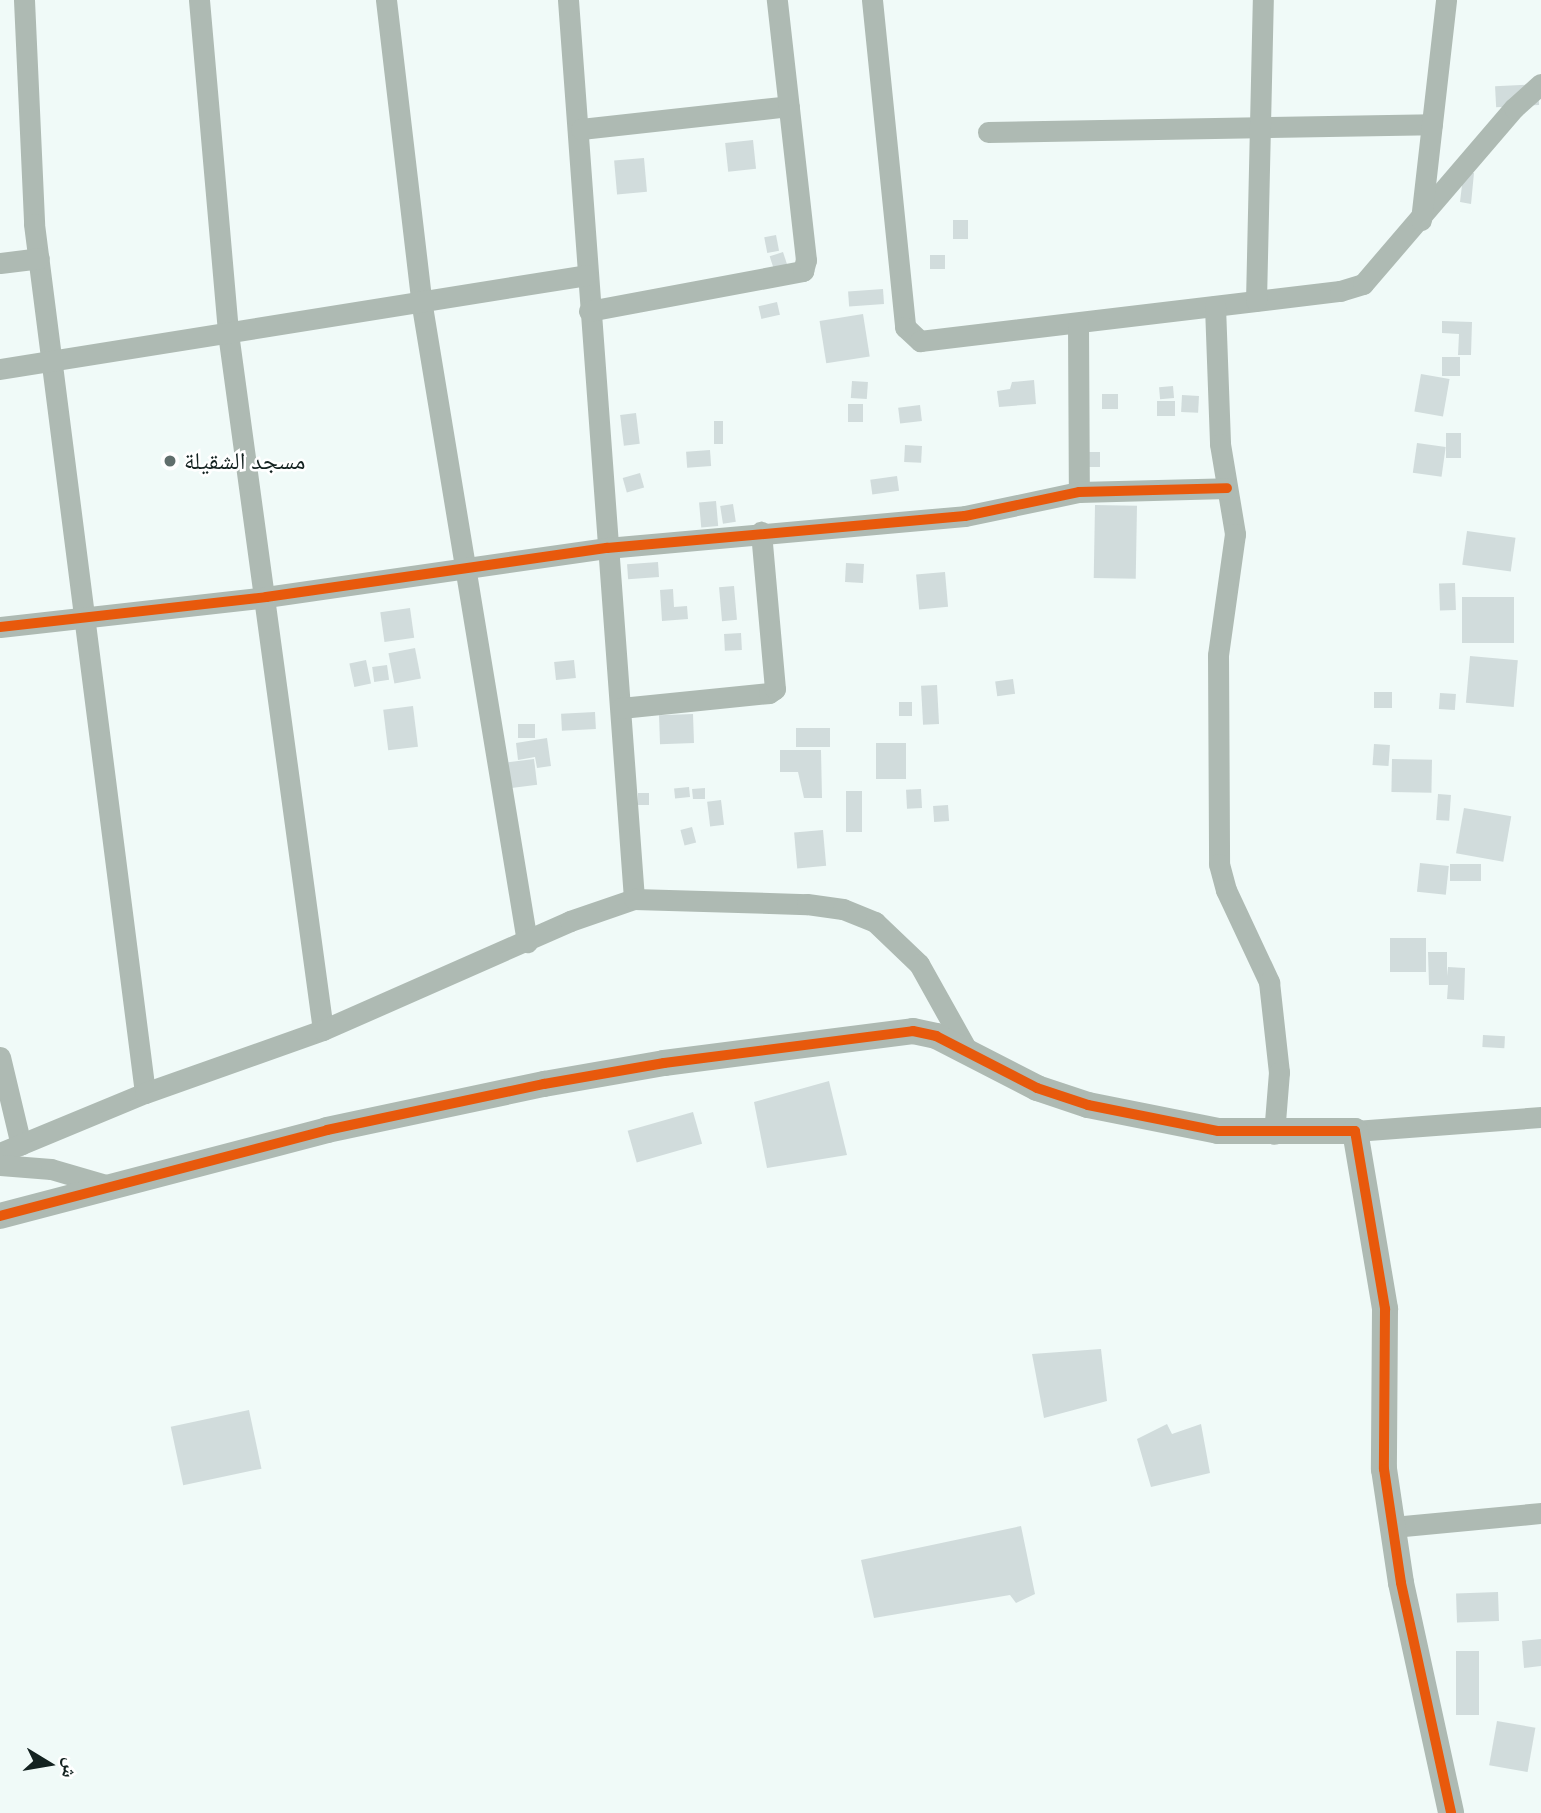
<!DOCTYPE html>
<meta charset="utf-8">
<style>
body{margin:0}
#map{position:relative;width:1541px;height:1813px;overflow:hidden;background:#f0faf8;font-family:Figtree,"Noto Naskh Arabic",sans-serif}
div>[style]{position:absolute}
.building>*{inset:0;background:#d1dcdc;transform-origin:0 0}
.minor>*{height:21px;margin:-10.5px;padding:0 10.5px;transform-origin:10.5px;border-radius:10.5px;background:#aebab3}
.tertiary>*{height:26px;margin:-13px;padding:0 13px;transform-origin:13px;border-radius:13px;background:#aebab3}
.cycleway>*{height:10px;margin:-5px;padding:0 5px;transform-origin:5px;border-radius:5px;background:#e8590c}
.dots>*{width:19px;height:19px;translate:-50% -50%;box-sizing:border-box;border:4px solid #fff;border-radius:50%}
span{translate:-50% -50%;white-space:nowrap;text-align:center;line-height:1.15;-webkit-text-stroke:5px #fff;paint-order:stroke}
.poi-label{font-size:24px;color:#132220}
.left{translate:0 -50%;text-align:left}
.north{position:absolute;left:14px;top:1729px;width:70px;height:70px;-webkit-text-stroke:5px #fff;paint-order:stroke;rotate:101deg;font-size:19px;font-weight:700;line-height:28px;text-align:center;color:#132220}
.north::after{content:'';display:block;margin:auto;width:24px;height:32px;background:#132220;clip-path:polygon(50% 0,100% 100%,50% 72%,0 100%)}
</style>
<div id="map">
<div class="building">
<i style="left:1538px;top:84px;width:21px;height:43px;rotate:87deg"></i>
<i style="left:753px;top:140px;width:29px;height:28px;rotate:84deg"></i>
<i style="left:644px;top:158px;width:34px;height:30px;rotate:85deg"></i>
<i style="clip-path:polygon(1449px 170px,1474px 173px,1471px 204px,1460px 202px,1462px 185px)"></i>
<i style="left:953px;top:220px;width:15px;height:19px"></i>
<i style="left:776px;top:235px;width:16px;height:12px;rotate:79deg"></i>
<i style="left:783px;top:252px;width:13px;height:14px;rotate:72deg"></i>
<i style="left:930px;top:255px;width:15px;height:14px"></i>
<i style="left:883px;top:289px;width:15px;height:35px;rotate:86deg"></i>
<i style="left:777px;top:302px;width:13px;height:19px;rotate:77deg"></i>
<i style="left:863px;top:314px;width:43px;height:44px;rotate:81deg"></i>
<i style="clip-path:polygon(1442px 321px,1472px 322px,1471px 355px,1458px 355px,1459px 334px,1442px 333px)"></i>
<i style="left:1442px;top:357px;width:18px;height:19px"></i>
<i style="left:1421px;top:374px;width:29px;height:38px;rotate:10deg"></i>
<i style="clip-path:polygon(1034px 380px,1036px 404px,999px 407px,997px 391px,1010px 389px,1012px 382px)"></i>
<i style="left:852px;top:381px;width:16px;height:17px;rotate:4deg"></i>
<i style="left:1173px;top:386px;width:12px;height:14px;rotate:85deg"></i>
<i style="left:1102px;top:394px;width:16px;height:15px"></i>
<i style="left:1182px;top:395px;width:17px;height:17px;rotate:3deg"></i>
<i style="left:1157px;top:401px;width:18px;height:15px"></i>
<i style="left:848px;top:404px;width:15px;height:18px"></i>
<i style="left:920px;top:405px;width:16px;height:22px;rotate:83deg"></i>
<i style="left:636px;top:413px;width:31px;height:16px;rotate:83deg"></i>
<i style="left:714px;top:421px;width:9px;height:23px"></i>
<i style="left:1446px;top:433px;width:15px;height:25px"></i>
<i style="left:1417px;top:443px;width:29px;height:30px;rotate:8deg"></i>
<i style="left:905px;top:445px;width:17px;height:17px;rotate:3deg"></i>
<i style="left:710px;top:450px;width:16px;height:24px;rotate:86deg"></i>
<i style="left:1086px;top:452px;width:14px;height:15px"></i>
<i style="left:640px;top:473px;width:15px;height:18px;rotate:74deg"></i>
<i style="left:897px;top:476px;width:15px;height:27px;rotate:82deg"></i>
<i style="left:716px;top:501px;width:25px;height:17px;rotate:85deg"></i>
<i style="left:733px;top:504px;width:18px;height:13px;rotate:81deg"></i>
<i style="left:1095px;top:505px;width:42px;height:73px;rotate:1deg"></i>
<i style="left:1467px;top:531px;width:49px;height:34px;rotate:8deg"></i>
<i style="left:658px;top:562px;width:15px;height:31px;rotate:86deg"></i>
<i style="left:846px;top:563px;width:18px;height:19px;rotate:3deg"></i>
<i style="left:945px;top:572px;width:35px;height:29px;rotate:85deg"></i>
<i style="left:1455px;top:583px;width:27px;height:16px;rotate:88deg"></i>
<i style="left:734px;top:586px;width:34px;height:15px;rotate:85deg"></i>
<i style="clip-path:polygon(673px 589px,674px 607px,687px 606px,688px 619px,662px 621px,660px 590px)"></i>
<i style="left:1514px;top:597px;width:46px;height:52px;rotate:90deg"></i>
<i style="left:410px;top:608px;width:30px;height:30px;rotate:82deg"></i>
<i style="left:741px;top:633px;width:17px;height:17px;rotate:87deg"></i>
<i style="left:415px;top:648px;width:31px;height:27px;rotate:79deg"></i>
<i style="left:1470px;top:656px;width:48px;height:47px;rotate:5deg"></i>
<i style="left:366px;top:660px;width:24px;height:17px;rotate:78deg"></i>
<i style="left:574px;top:660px;width:18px;height:20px;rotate:84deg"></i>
<i style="left:387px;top:665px;width:15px;height:15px;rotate:82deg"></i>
<i style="left:1013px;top:679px;width:15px;height:18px;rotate:82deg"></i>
<i style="left:937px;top:685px;width:39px;height:16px;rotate:87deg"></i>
<i style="left:1374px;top:692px;width:18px;height:16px"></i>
<i style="left:1440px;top:693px;width:16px;height:16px;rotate:4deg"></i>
<i style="left:899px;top:702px;width:13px;height:14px"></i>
<i style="left:413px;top:706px;width:41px;height:30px;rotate:83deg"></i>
<i style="left:595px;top:712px;width:17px;height:34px;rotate:87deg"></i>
<i style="left:693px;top:714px;width:29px;height:34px;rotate:88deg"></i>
<i style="left:518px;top:724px;width:17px;height:14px"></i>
<i style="left:796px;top:728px;width:34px;height:19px"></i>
<i style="clip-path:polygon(547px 738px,551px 766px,537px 768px,535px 757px,518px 760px,516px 743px)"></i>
<i style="left:876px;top:743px;width:30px;height:36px"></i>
<i style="left:1374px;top:744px;width:16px;height:21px;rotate:4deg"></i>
<i style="clip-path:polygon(780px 750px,821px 750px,822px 798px,804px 798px,798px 772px,780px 772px)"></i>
<i style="left:534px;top:759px;width:26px;height:26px;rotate:83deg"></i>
<i style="left:1392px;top:759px;width:40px;height:33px;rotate:1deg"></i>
<i style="left:689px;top:787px;width:10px;height:15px;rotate:84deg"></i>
<i style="clip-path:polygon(705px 788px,705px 799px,693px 799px,692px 789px)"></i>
<i style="left:921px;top:789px;width:19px;height:15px;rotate:87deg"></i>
<i style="left:846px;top:791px;width:16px;height:41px"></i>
<i style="left:638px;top:793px;width:11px;height:12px"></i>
<i style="left:1438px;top:794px;width:13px;height:26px;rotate:4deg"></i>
<i style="left:721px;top:800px;width:25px;height:14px;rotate:83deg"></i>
<i style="left:948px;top:805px;width:16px;height:15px;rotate:86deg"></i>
<i style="left:1464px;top:808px;width:48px;height:46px;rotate:10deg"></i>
<i style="left:692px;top:827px;width:16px;height:12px;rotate:75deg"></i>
<i style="left:823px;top:830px;width:36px;height:29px;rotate:85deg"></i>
<i style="left:1420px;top:863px;width:29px;height:29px;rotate:6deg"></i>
<i style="left:1481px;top:864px;width:17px;height:31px;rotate:90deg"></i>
<i style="left:1390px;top:938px;width:36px;height:34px"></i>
<i style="clip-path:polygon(1428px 952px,1447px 952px,1447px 976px,1448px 967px,1465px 968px,1464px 1000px,1447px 999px,1448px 985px,1429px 985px)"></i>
<i style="left:1483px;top:1035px;width:22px;height:12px;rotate:3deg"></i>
<i style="clip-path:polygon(829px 1081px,847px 1155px,767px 1168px,754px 1102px)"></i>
<i style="left:693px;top:1112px;width:33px;height:68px;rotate:74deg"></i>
<i style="clip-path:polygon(1101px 1349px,1107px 1401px,1044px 1418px,1032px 1354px)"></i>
<i style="left:249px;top:1410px;width:60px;height:80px;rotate:78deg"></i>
<i style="clip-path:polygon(1167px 1424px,1172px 1434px,1201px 1424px,1210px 1473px,1151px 1487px,1137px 1439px)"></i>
<i style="clip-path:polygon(1021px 1526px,1035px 1594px,1016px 1603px,1010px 1595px,874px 1618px,861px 1560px)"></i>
<i style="left:1498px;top:1592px;width:29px;height:42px;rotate:88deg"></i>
<i style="clip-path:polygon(1541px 1639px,1541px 1666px,1524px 1668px,1522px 1641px)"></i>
<i style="left:1456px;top:1651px;width:23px;height:64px"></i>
<i style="left:1497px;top:1721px;width:39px;height:45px;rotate:10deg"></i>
</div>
<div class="minor">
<i style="left:24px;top:0;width:224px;rotate:87.4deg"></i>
<i style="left:34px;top:224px;width:876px;rotate:82.72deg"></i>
<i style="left:199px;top:0;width:334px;rotate:85deg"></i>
<i style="left:228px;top:333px;width:703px;rotate:82.24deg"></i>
<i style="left:386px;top:0;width:302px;rotate:83.3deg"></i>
<i style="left:421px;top:300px;width:651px;rotate:80.62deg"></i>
<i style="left:568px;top:0;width:901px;rotate:85.8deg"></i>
<i style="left:872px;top:0;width:329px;rotate:84.2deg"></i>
<i style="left:905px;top:327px;width:21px;rotate:43deg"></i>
<i style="left:920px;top:341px;width:423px;rotate:-6.8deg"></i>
<i style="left:1340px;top:291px;width:24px;rotate:-17deg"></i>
<i style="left:1363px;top:284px;width:232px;rotate:-49.4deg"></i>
<i style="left:1514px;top:108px;width:36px;rotate:-42deg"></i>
<i style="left:581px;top:129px;width:209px;rotate:-6.3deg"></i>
<i style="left:988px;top:132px;width:444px;rotate:-1deg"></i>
<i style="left:1421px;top:220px;width:221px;rotate:-83.5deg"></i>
<i style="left:0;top:263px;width:39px;rotate:-7deg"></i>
<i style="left:1256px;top:301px;width:301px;rotate:-88.7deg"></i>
<i style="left:1215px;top:306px;width:138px;rotate:87.9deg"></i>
<i style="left:1220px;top:444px;width:91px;rotate:80.5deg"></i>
<i style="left:1235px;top:534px;width:122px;rotate:98deg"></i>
<i style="left:1218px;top:655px;width:209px;rotate:89.7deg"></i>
<i style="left:1219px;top:864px;width:27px;rotate:75deg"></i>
<i style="left:1226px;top:890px;width:102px;rotate:64.9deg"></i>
<i style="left:1269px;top:982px;width:91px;rotate:83.7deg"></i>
<i style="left:1279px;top:1072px;width:62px;rotate:94.6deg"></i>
<i style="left:589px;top:311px;width:218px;rotate:-10.6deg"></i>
<i style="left:803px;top:271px;width:11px;rotate:-75deg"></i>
<i style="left:806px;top:260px;width:262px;rotate:-96.4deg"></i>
<i style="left:1078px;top:324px;width:168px;rotate:89.7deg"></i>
<i style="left:0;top:369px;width:594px;rotate:-9.1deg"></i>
<i style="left:0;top:627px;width:268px;rotate:-6.4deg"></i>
<i style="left:266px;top:597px;width:345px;rotate:-8.2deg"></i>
<i style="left:607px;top:548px;width:359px;rotate:-5.1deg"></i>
<i style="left:965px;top:516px;width:116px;rotate:-11.9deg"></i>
<i style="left:1079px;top:492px;width:148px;rotate:-1.5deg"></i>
<i style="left:621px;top:708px;width:149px;rotate:-5.8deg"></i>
<i style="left:769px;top:693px;width:7px;rotate:-34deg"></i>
<i style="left:775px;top:689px;width:158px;rotate:-95.1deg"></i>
<i style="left:0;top:1057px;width:90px;rotate:76.6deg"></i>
<i style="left:1355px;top:1131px;width:187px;rotate:-4.3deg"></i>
<i style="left:0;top:1153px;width:157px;rotate:-22.5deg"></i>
<i style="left:145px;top:1093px;width:189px;rotate:-19.5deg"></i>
<i style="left:323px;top:1030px;width:270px;rotate:-23.8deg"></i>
<i style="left:570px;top:921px;width:68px;rotate:-19deg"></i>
<i style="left:634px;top:899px;width:173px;rotate:1.7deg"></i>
<i style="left:807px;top:904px;width:36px;rotate:8deg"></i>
<i style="left:843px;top:909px;width:35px;rotate:22deg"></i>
<i style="left:875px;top:922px;width:61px;rotate:43.7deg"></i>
<i style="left:919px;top:964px;width:98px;rotate:60.8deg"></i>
<i style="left:0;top:1165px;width:51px;rotate:4.5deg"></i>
<i style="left:51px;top:1169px;width:60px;rotate:16.3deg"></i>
<i style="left:1393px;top:1527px;width:149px;rotate:-5.4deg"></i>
</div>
<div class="tertiary">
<i style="left:0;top:1216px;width:338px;rotate:-14.7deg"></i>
<i style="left:327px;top:1130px;width:222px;rotate:-12deg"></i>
<i style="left:544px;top:1084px;width:122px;rotate:-9.9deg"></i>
<i style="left:664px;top:1063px;width:251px;rotate:-7.3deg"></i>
<i style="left:913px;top:1031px;width:24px;rotate:12deg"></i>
<i style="left:936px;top:1036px;width:114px;rotate:27.2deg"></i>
<i style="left:1037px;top:1088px;width:54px;rotate:18.4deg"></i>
<i style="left:1088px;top:1105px;width:133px;rotate:11.3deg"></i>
<i style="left:1218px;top:1131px;width:137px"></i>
<i style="left:1355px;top:1131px;width:181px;rotate:80.4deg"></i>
<i style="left:1385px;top:1309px;width:160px;rotate:90.4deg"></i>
<i style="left:1384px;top:1469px;width:115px;rotate:81.5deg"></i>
<i style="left:1401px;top:1583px;width:235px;rotate:77.7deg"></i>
</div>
<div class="cycleway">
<i style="left:0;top:627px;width:268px;rotate:-6.4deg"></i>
<i style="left:266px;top:597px;width:345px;rotate:-8.2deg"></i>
<i style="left:607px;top:548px;width:359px;rotate:-5.1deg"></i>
<i style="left:965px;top:516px;width:116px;rotate:-11.9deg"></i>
<i style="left:1079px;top:492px;width:148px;rotate:-1.5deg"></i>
<i style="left:0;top:1216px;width:338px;rotate:-14.7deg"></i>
<i style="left:327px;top:1130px;width:222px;rotate:-12deg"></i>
<i style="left:544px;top:1084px;width:122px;rotate:-9.9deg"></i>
<i style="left:664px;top:1063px;width:251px;rotate:-7.3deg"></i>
<i style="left:913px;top:1031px;width:24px;rotate:12deg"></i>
<i style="left:936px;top:1036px;width:114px;rotate:27.2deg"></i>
<i style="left:1037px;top:1088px;width:54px;rotate:18.4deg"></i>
<i style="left:1088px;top:1105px;width:133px;rotate:11.3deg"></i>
<i style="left:1218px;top:1131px;width:137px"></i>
<i style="left:1355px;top:1131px;width:181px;rotate:80.4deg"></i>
<i style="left:1385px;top:1309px;width:160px;rotate:90.4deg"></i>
<i style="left:1384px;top:1469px;width:115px;rotate:81.5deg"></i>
<i style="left:1401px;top:1583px;width:235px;rotate:77.7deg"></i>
</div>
<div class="dots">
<i style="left:170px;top:461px;background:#606e6c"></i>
</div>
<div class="poi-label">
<span class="left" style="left:184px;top:461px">مسجد الشقيلة</span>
</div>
<div class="north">ش</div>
</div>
